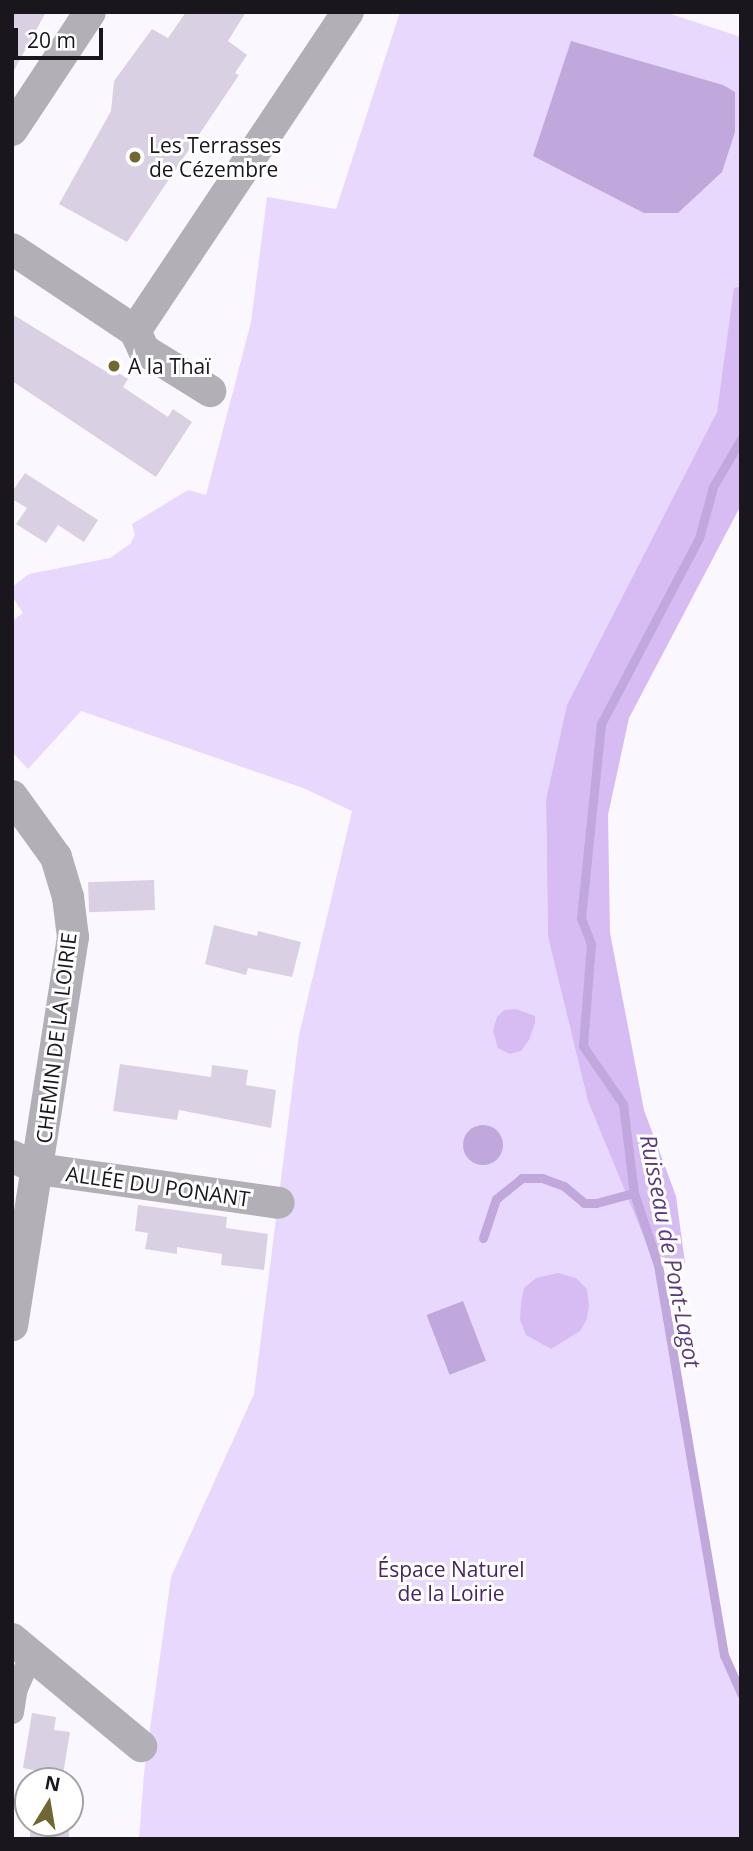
<!DOCTYPE html>
<meta charset="utf-8">
<style>
body{margin:0}
#map{position:relative;width:753px;height:1851px;overflow:hidden;background:#fbf7ff;font-family:"Open Sans",sans-serif}
div>[style]{position:absolute}
.green>*{inset:0;background:#e9d8fe}
.forest>*{inset:0;background:#d6bcf3}
.water>*{inset:0;background:#c0a7dc;transform-origin:0 0}
.round{border-radius:50%}
.stream>*{height:9px;margin:-4.5px;padding:0 4.5px;transform-origin:4.5px;border-radius:4.5px;background:#c0a7dc}
.building>*{inset:0;background:#d9d1e3;transform-origin:0 0}
.pedestrian>*{height:23px;margin:-11.5px;padding:0 11.5px;transform-origin:11.5px;border-radius:11.5px;background:#b2afb7}
.minor>*{height:32px;margin:-16px;padding:0 16px;transform-origin:16px;border-radius:16px;background:#b2afb7}
.dots>*{width:19px;height:19px;translate:-50% -50%;box-sizing:border-box;border:4px solid #fff;border-radius:50%}
span{translate:-50% -50%;white-space:nowrap;text-align:center;line-height:1.15;-webkit-text-stroke:6px #fff;paint-order:stroke}
.poi-label{font-size:21px;color:#19161d}
.left{translate:0 -50%;text-align:left}
.street-label{font-size:21px;color:#19161d}
.park-label{font-size:21px;color:#472564}
.water-label{font-size:23px;color:#5c3a7c;font-style:italic}
.frame{position:absolute;inset:0;border:14px solid #19161d;pointer-events:none}
.north{position:absolute;left:14px;top:1767px;width:70px;height:70px;box-sizing:border-box;background:#fff;border:2px solid #a3a2a5;border-radius:50%;rotate:11deg;font-size:19px;font-weight:700;line-height:28px;text-align:center;color:#19161d}
.north::after{content:'';display:block;margin:auto;width:24px;height:32px;background:#726633;clip-path:polygon(50% 0,100% 100%,50% 72%,0 100%)}
.scale{position:absolute;left:14px;top:28px;width:89px;height:32px;box-sizing:border-box;border:4px solid #19161d;border-top:0;padding-left:9px;font-size:21px;line-height:24px;white-space:nowrap;color:#19161d;-webkit-text-stroke:5px #fff;paint-order:stroke}
</style>
<div id="map">
<div class="green">
<i style="clip-path:polygon(400px 12px,665px 12px,741px 37px,741px 349px,722px 380px,717px 412px,596px 778px,546px 800px,548px 936px,634px 1207px,658px 1265px,724px 1655px,741px 1693px,741px 1839px,139px 1839px,144px 1773px,171px 1577px,254px 1394px,299px 1035px,352px 811px,303px 788px,81px 711px,28px 769px,12px 752px,12px 621px,23px 613px,12px 596px,12px 587px,29px 574px,110px 558px,130px 544px,135px 535px,132px 524px,188px 490px,206px 495px,251px 322px,267px 197px,336px 209px)"></i>
</div>
<div class="forest">
<i style="clip-path:polygon(741px 286px,741px 505px,629px 718px,608px 815px,610px 933px,644px 1110px,676px 1196px,685px 1263px,651px 1254px,588px 1101px,548px 936px,546px 800px,567px 705px,717px 412px,734px 288px)"></i>
<i style="clip-path:polygon(516px 1009px,535px 1016px,535px 1023px,529px 1040px,521px 1051px,510px 1054px,498px 1048px,493px 1031px,497px 1017px,504px 1010px)"></i>
<i style="clip-path:polygon(558px 1273px,576px 1278px,587px 1289px,589px 1305px,587px 1319px,580px 1331px,551px 1349px,526px 1335px,520px 1320px,521px 1303px,524px 1288px,536px 1278px)"></i>
</div>
<div class="water">
<i style="clip-path:polygon(571px 41px,723px 85px,735px 92px,735px 132px,722px 172px,678px 213px,644px 213px,533px 156px)"></i>
<i class="round" style="left:463px;top:1125px;width:40px;height:40px"></i>
<i style="left:463px;top:1301px;width:64px;height:39px;rotate:69deg"></i>
</div>
<div class="stream">
<i style="left:741px;top:439px;width:56px;rotate:120.3deg"></i>
<i style="left:713px;top:487px;width:53px;rotate:105.4deg"></i>
<i style="left:699px;top:538px;width:210px;rotate:117.8deg"></i>
<i style="left:601px;top:724px;width:195px;rotate:95.9deg"></i>
<i style="left:581px;top:918px;width:28px;rotate:69deg"></i>
<i style="left:591px;top:944px;width:102px;rotate:94.5deg"></i>
<i style="left:583px;top:1046px;width:70px;rotate:55.4deg"></i>
<i style="left:623px;top:1104px;width:90px;rotate:83deg"></i>
<i style="left:634px;top:1193px;width:76px;rotate:71.6deg"></i>
<i style="left:658px;top:1265px;width:396px;rotate:80.4deg"></i>
<i style="left:724px;top:1655px;width:42px;rotate:65.9deg"></i>
<i style="left:483px;top:1238px;width:41px;rotate:-71.6deg"></i>
<i style="left:496px;top:1199px;width:33px;rotate:-39deg"></i>
<i style="left:522px;top:1178px;width:20px"></i>
<i style="left:542px;top:1178px;width:23px;rotate:20deg"></i>
<i style="left:564px;top:1186px;width:26px;rotate:40deg"></i>
<i style="left:584px;top:1203px;width:12px"></i>
<i style="left:596px;top:1203px;width:39px;rotate:-15deg"></i>
</div>
<div class="building">
<i style="clip-path:polygon(12px 12px,46px 12px,12px 74px)"></i>
<i style="clip-path:polygon(186px 12px,246px 12px,228px 41px,247px 55px,235px 73px,239px 75px,127px 242px,59px 204px,111px 111px,114px 81px,152px 29px,168px 38px)"></i>
<i style="clip-path:polygon(12px 314px,105px 371px,108px 366px,128px 379px,123px 387px,168px 417px,173px 409px,192px 422px,156px 477px,12px 381px)"></i>
<i style="clip-path:polygon(25px 473px,98px 520px,84px 542px,58px 525px,46px 543px,16px 524px,27px 508px,12px 499px,12px 492px)"></i>
<i style="left:154px;top:880px;width:30px;height:66px;rotate:88deg"></i>
<i style="clip-path:polygon(214px 925px,257px 936px,258px 931px,301px 942px,292px 977px,248px 968px,246px 975px,205px 964px)"></i>
<i style="clip-path:polygon(120px 1064px,211px 1077px,212px 1065px,248px 1070px,246px 1085px,276px 1090px,271px 1128px,179px 1110px,177px 1120px,113px 1111px)"></i>
<i style="clip-path:polygon(138px 1205px,227px 1217px,226px 1228px,268px 1234px,264px 1270px,221px 1265px,222px 1254px,177px 1247px,177px 1254px,145px 1249px,148px 1233px,135px 1231px)"></i>
<i style="clip-path:polygon(32px 1713px,56px 1717px,54px 1730px,70px 1732px,62px 1781px,36px 1781px,38px 1771px,23px 1768px)"></i>
<i style="left:30px;top:1823px;width:39px;height:16px"></i>
</div>
<div class="pedestrian">
<i style="left:12px;top:1712px;width:24px;rotate:-81deg"></i>
<i style="left:16px;top:1688px;width:36px;rotate:-66deg"></i>
</div>
<div class="minor">
<i style="left:12px;top:130px;width:141px;rotate:-56.5deg"></i>
<i style="left:12px;top:249px;width:148px;rotate:33.7deg"></i>
<i style="left:135px;top:331px;width:384px;rotate:-56.3deg"></i>
<i style="left:135px;top:331px;width:21px;rotate:65deg"></i>
<i style="left:144px;top:350px;width:78px;rotate:31.8deg"></i>
<i style="left:12px;top:796px;width:75px;rotate:54.2deg"></i>
<i style="left:56px;top:857px;width:42px;rotate:73.3deg"></i>
<i style="left:68px;top:897px;width:40px;rotate:82.9deg"></i>
<i style="left:73px;top:937px;width:393px;rotate:98.9deg"></i>
<i style="left:12px;top:1156px;width:29px;rotate:27deg"></i>
<i style="left:38px;top:1169px;width:243px;rotate:8deg"></i>
<i style="left:12px;top:1639px;width:168px;rotate:39.7deg"></i>
</div>
<div class="dots">
<i style="left:135px;top:157px;background:#726633"></i>
<i style="left:114px;top:366px;background:#726633"></i>
</div>
<div class="poi-label">
<span class="left" style="left:149px;top:157px">Les Terrasses<br>de Cézembre</span>
<span class="left" style="left:128px;top:366px">A la Thaï</span>
</div>
<div class="street-label">
<span style="left:56px;top:1038px;rotate:-83deg">CHEMIN DE LA LOIRIE</span>
<span style="left:158px;top:1186px;rotate:8deg">ALLÉE DU PONANT</span>
</div>
<div class="park-label">
<span style="left:451px;top:1581px">Éspace Naturel<br>de la Loirie</span>
</div>
<div class="water-label">
<span style="left:671px;top:1251px;rotate:79deg">Ruisseau de Pont-Lagot</span>
</div>
<div class="frame"></div>
<div class="north">N</div>
<div class="scale">20 m</div>
</div>
